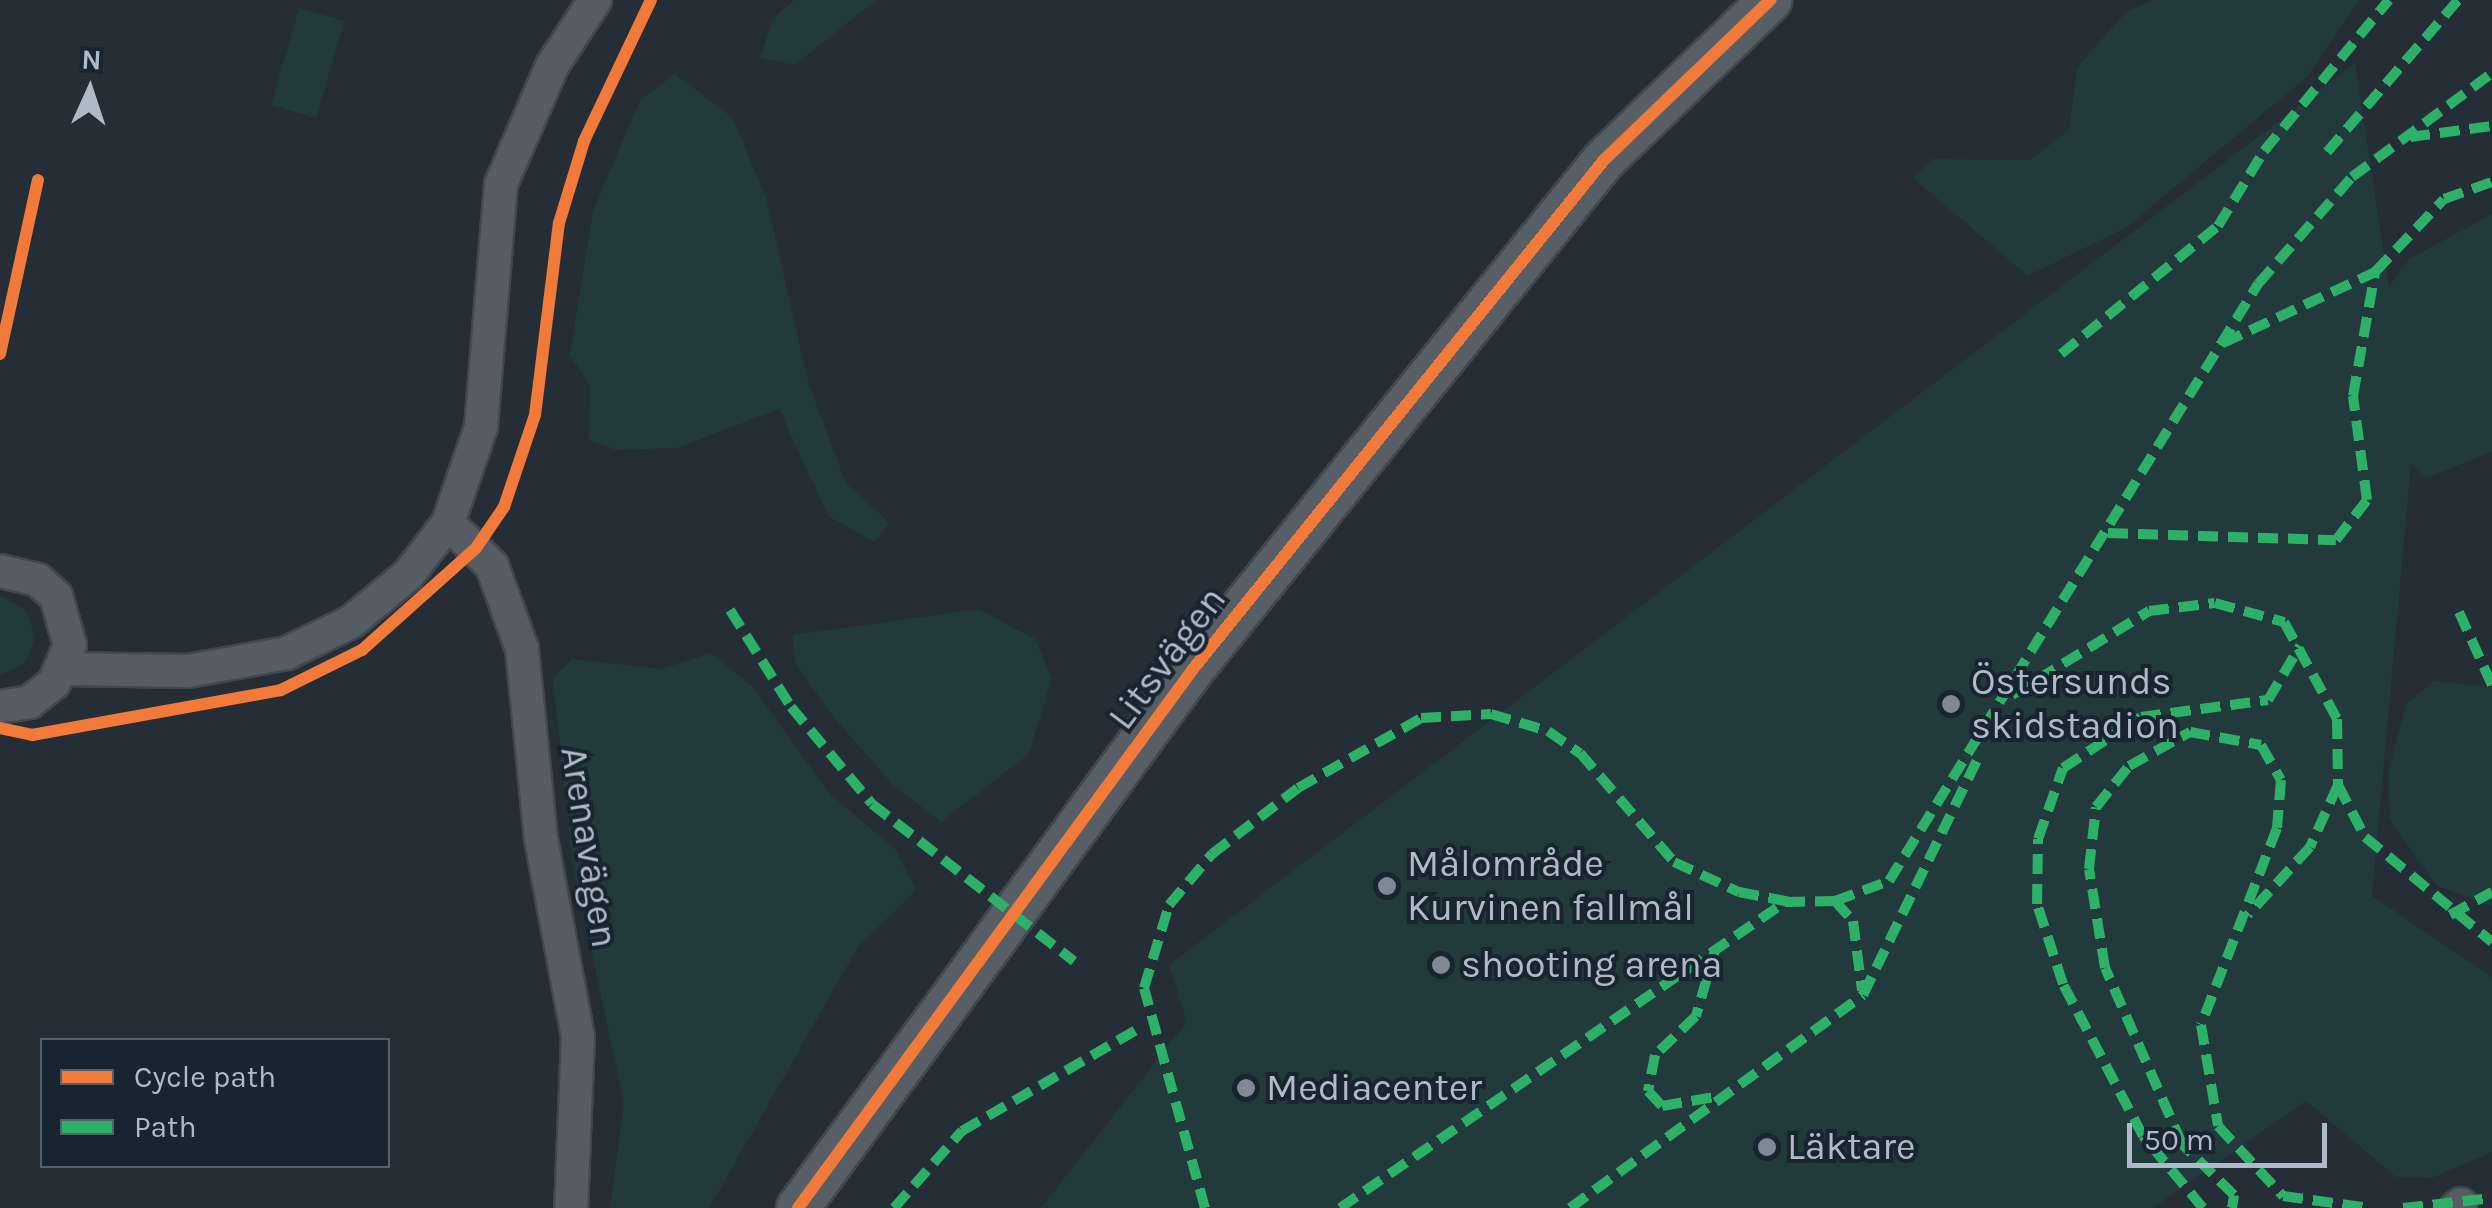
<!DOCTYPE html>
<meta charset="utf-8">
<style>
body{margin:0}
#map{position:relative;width:2492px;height:1208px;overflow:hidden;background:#252d36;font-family:Karla,sans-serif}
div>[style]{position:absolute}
.green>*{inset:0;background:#223a3c;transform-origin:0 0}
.roads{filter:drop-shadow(2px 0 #42474e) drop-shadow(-2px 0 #42474e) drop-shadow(0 2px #42474e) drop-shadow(0 -2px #42474e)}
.minor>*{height:32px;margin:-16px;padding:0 16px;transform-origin:16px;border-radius:16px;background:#565c64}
.major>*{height:42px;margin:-21px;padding:0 21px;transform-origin:21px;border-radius:21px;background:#585e66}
.quiet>*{height:10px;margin-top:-5px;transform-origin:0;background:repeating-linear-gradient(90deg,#2db169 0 20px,transparent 0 30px)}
.cycleway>*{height:12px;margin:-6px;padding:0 6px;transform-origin:6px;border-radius:6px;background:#f17a3a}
.dots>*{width:28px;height:28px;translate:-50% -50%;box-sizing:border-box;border:5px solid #192431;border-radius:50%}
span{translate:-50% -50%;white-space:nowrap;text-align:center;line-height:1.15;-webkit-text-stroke:8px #192431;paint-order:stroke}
.street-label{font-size:38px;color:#aebac8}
.poi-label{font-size:38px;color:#aebac8}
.left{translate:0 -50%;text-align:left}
.legend{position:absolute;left:40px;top:1038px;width:350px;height:130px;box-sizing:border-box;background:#192431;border:2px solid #55606d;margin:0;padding:12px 18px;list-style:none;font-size:30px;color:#aebac8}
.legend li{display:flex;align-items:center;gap:20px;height:50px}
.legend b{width:50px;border:2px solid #55606d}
.north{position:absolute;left:40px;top:40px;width:100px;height:100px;-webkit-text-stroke:8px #192431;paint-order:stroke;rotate:3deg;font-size:28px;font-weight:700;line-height:40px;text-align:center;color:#aebac8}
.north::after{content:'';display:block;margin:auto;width:35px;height:45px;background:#aebac8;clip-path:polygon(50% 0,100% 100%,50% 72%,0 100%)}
.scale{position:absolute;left:2127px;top:1123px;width:200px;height:45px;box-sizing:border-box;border:5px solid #aebac8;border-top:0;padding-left:12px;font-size:30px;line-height:35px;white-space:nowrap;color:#aebac8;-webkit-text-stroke:8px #192431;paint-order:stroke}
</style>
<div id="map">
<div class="green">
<i style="clip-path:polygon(794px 0,876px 0,795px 65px,760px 58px,773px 18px)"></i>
<i style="clip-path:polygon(2153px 0,2359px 0,2307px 77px,2127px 227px,2028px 276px,1913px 178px,1932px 159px,2030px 160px,2069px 130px,2077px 67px,2126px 12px)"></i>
<i style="left:299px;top:8px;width:47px;height:101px;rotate:16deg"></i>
<i style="clip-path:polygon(2355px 63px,2389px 287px,2409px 259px,2492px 214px,2492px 452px,2426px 478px,2411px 463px,2372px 896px,2492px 977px,2492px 1152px,2432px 1178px,2396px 1177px,2306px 1101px,2153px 1208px,1041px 1208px,1187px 1022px,1169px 965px)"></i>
<i style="clip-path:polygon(675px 74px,733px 118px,766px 198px,809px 385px,846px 483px,890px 523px,874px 542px,828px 516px,779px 409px,677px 448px,616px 450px,589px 440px,590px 386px,570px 355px,593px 211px,640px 100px)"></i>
<i style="clip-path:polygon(0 595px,27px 611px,35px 637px,26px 662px,0 676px)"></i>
<i style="clip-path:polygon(979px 609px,1035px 639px,1052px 678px,1029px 754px,941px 822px,892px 784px,831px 714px,795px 663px,793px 635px)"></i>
<i style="clip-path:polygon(711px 653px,752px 686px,830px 794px,895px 849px,916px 890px,858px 947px,709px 1208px,610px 1208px,624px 1103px,572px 860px,553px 678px,572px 659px,661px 669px)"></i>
<i style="clip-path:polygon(2434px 681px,2492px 687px,2492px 906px,2437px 886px,2390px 820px,2388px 772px,2406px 704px)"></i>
</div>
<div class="roads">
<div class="minor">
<i style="left:448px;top:523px;width:62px;rotate:44.3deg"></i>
<i style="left:492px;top:566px;width:88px;rotate:70.1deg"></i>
<i style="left:522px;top:649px;width:191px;rotate:84.3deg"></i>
<i style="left:541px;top:839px;width:201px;rotate:79.4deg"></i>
<i style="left:578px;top:1037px;width:171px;rotate:92.3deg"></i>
<i style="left:0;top:571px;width:39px;rotate:13deg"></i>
<i style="left:38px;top:580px;width:24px;rotate:42deg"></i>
<i style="left:56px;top:596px;width:51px;rotate:74.1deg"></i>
<i style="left:70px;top:645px;width:41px;rotate:112.8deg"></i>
<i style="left:54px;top:683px;width:31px;rotate:142deg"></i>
<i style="left:30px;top:702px;width:30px;rotate:171deg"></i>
<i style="left:63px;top:669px;width:125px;rotate:0.9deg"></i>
<i style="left:188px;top:671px;width:101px;rotate:-10.3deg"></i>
<i style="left:287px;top:653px;width:71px;rotate:-25.8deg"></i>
<i style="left:351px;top:622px;width:74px;rotate:-39.5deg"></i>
<i style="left:408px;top:575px;width:66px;rotate:-52.4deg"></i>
<i style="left:448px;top:523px;width:102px;rotate:-71deg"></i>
<i style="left:481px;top:427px;width:244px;rotate:-85.3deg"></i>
<i style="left:501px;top:184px;width:129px;rotate:-66.6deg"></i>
<i style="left:552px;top:66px;width:79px;rotate:-56.9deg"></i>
<i style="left:2456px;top:1208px;width:6px;rotate:-39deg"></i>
</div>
<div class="major">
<i style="left:798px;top:1208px;width:668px;rotate:-53.76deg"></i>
<i style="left:1193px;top:669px;width:654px;rotate:-51.08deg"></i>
<i style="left:1604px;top:160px;width:231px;rotate:-43.9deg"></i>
</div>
</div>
<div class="quiet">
<i style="left:2410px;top:137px;width:83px;rotate:-7.6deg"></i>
<i style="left:2327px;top:152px;width:201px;rotate:-49.2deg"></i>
<i style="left:2223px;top:343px;width:168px;rotate:-25deg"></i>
<i style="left:2061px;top:354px;width:203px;rotate:-39.2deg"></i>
<i style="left:2218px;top:226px;width:88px;rotate:-58.5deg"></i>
<i style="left:2264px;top:151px;width:196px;rotate:-50.4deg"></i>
<i style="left:2108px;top:533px;width:228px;rotate:1.8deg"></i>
<i style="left:2336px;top:540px;width:51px;rotate:-52.2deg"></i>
<i style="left:2367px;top:500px;width:105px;rotate:-97.7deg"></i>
<i style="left:2353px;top:396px;width:126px;rotate:-79.9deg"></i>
<i style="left:2375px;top:272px;width:100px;rotate:-46.6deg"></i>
<i style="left:2444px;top:199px;width:51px;rotate:-19.5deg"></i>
<i style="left:730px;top:610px;width:115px;rotate:57.8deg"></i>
<i style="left:791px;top:707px;width:126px;rotate:50.1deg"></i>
<i style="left:872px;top:804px;width:256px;rotate:37.9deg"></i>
<i style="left:2459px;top:612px;width:80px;rotate:65.7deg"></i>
<i style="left:2012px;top:695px;width:161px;rotate:-31.5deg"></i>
<i style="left:2149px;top:611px;width:66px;rotate:-6.9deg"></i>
<i style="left:2215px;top:603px;width:72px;rotate:15.4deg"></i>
<i style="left:2284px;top:622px;width:111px;rotate:61.3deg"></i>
<i style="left:2337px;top:719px;width:66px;rotate:89.1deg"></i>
<i style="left:2338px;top:785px;width:68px;rotate:114.3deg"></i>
<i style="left:2310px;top:847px;width:92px;rotate:132.4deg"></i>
<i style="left:2338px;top:785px;width:59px;rotate:62.6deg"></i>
<i style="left:2365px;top:837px;width:165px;rotate:39.6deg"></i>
<i style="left:1835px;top:901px;width:27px;rotate:48deg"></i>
<i style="left:1853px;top:921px;width:70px;rotate:82.6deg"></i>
<i style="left:2450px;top:915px;width:48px;rotate:-28.7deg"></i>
<i style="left:1715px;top:950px;width:69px;rotate:106.1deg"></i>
<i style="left:1696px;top:1016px;width:57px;rotate:136.4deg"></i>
<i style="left:1655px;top:1055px;width:37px;rotate:101deg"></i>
<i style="left:1648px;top:1091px;width:21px;rotate:47deg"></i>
<i style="left:1662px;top:1106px;width:59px;rotate:-9.8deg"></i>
<i style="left:894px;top:1208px;width:103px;rotate:-48.6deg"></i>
<i style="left:962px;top:1131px;width:209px;rotate:-30.1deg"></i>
<i style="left:1205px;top:1208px;width:228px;rotate:-105.5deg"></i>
<i style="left:1144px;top:988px;width:87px;rotate:-73.2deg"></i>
<i style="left:1169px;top:905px;width:67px;rotate:-49.9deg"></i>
<i style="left:1212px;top:854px;width:108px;rotate:-37.5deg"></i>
<i style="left:1298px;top:788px;width:142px;rotate:-29.6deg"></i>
<i style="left:1421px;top:718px;width:70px;rotate:-3.3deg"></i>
<i style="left:1491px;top:714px;width:59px;rotate:16.6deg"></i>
<i style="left:1548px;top:731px;width:39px;rotate:35deg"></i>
<i style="left:1580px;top:753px;width:144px;rotate:49.2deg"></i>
<i style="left:1674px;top:862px;width:72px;rotate:24.8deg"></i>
<i style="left:1739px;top:892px;width:52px;rotate:11.1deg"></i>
<i style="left:1340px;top:1208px;width:540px;rotate:-34.51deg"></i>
<i style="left:1785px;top:902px;width:50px;rotate:-1.1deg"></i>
<i style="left:1835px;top:901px;width:58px;rotate:-20.3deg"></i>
<i style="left:1889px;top:881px;width:702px;rotate:-58.28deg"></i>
<i style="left:2258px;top:284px;width:142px;rotate:-48.7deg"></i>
<i style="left:2352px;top:177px;width:174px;rotate:-36.6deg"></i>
<i style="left:1570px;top:1208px;width:362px;rotate:-36deg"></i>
<i style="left:1863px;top:995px;width:266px;rotate:-64.1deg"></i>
<i style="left:2203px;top:1208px;width:94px;rotate:-129.8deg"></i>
<i style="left:2143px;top:1136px;width:172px;rotate:-117.8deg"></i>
<i style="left:2063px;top:984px;width:84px;rotate:-108deg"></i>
<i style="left:2037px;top:904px;width:65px;rotate:-89.1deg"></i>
<i style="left:2038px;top:839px;width:75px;rotate:-70.6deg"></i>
<i style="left:2063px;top:768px;width:93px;rotate:-33.2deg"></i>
<i style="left:2141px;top:717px;width:128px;rotate:-7.6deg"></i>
<i style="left:2268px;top:700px;width:63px;rotate:-59.3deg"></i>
<i style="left:2232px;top:1208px;width:13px;rotate:-81deg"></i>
<i style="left:2234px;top:1195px;width:73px;rotate:-135.6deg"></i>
<i style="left:2182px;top:1144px;width:192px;rotate:-113.6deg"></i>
<i style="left:2105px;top:968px;width:100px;rotate:-99.2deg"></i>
<i style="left:2089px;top:869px;width:62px;rotate:-83.6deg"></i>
<i style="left:2096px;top:807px;width:53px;rotate:-51.2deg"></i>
<i style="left:2129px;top:766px;width:70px;rotate:-29.1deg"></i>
<i style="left:2190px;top:732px;width:72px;rotate:10.4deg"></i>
<i style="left:2261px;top:745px;width:40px;rotate:60.3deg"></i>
<i style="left:2281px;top:780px;width:48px;rotate:94.8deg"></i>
<i style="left:2277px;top:828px;width:211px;rotate:111.1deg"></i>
<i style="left:2201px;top:1025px;width:102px;rotate:80.4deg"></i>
<i style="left:2218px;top:1126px;width:96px;rotate:47.1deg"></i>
<i style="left:2283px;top:1196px;width:87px;rotate:7.9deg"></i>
<i style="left:2403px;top:1208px;width:90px;rotate:-6.4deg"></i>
</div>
<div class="cycleway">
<i style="left:0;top:354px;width:178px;rotate:-77.7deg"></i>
<i style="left:0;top:728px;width:33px;rotate:12deg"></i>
<i style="left:32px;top:735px;width:253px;rotate:-10.2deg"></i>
<i style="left:281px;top:690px;width:90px;rotate:-26.3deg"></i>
<i style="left:362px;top:650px;width:153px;rotate:-41.8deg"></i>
<i style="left:476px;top:548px;width:50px;rotate:-55.7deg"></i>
<i style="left:504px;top:507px;width:97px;rotate:-71.4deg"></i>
<i style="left:535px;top:415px;width:193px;rotate:-82.9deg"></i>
<i style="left:559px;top:223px;width:86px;rotate:-73deg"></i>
<i style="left:584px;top:141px;width:156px;rotate:-64.6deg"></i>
<i style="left:798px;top:1208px;width:668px;rotate:-53.76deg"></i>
<i style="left:1193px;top:669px;width:654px;rotate:-51.08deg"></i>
<i style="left:1604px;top:160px;width:231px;rotate:-43.9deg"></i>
</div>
<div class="dots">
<i style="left:1951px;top:704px;background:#7e8995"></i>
<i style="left:1387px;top:886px;background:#7e8995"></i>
<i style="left:1441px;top:965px;background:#7e8995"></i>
<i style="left:1246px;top:1088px;background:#7e8995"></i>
<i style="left:1767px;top:1147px;background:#7e8995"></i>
</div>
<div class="street-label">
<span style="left:1167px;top:658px;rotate:-53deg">Litsvägen</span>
<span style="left:589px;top:847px;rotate:81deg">Arenavägen</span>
</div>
<div class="poi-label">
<span class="left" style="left:1971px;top:704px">Östersunds<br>skidstadion</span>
<span class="left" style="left:1407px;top:886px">Målområde<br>Kurvinen fallmål</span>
<span class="left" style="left:1461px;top:965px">shooting arena</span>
<span class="left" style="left:1266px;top:1088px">Mediacenter</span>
<span class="left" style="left:1787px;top:1147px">Läktare</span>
</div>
<ul class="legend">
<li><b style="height:12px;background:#f17a3a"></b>Cycle path</li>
<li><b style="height:12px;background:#2db169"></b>Path</li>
</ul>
<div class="north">N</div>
<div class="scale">50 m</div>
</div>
